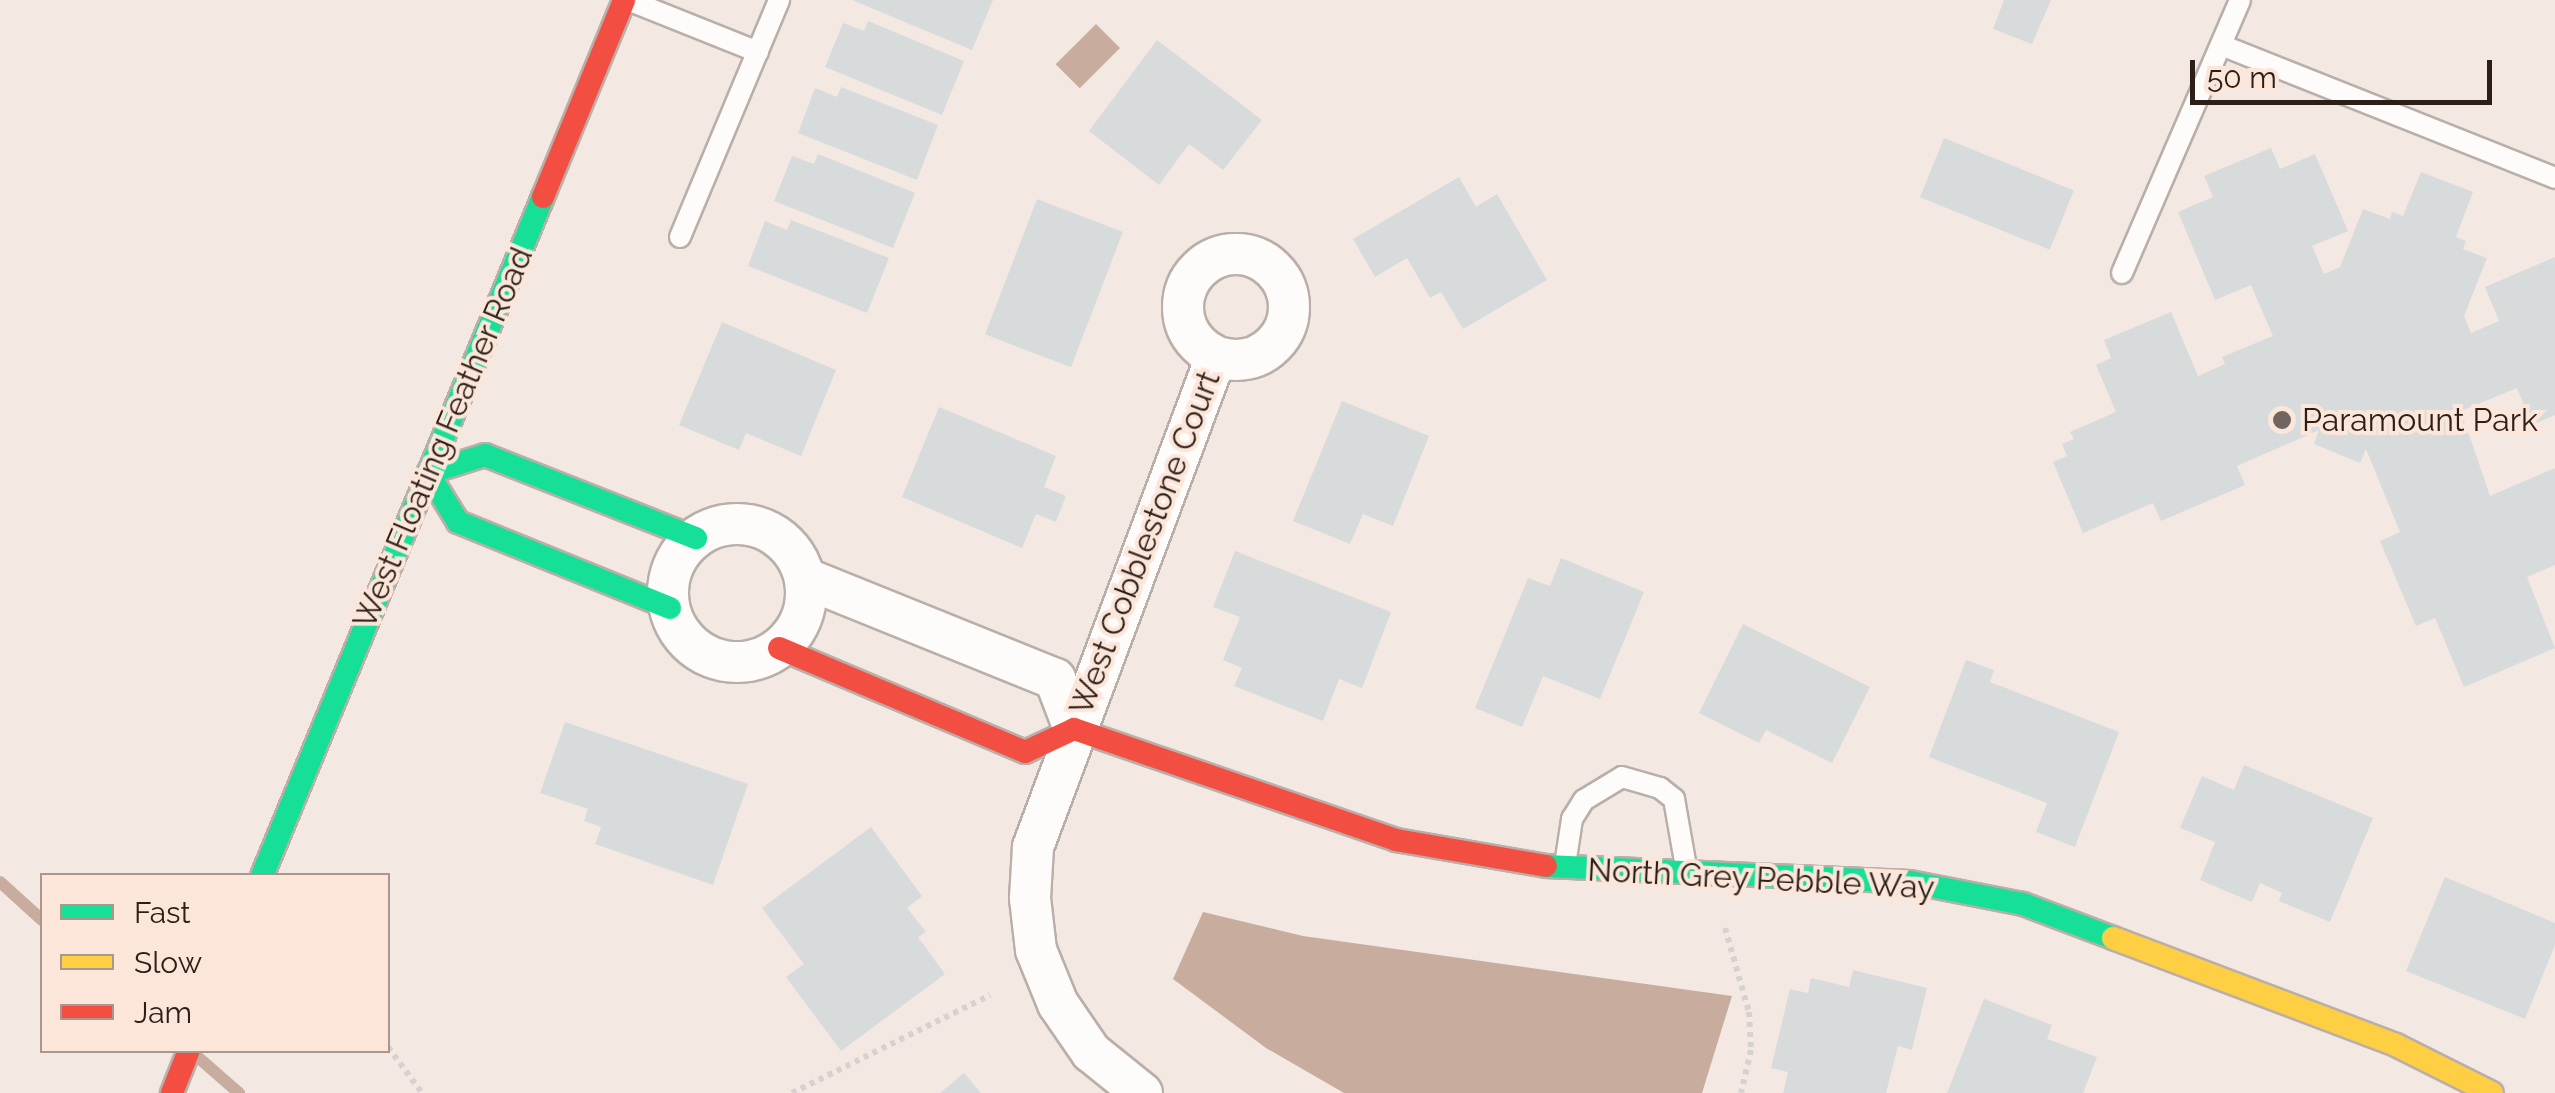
<!DOCTYPE html>
<style>
body{margin:0}
#map{position:relative;width:2555px;height:1093px;overflow:hidden;background:#f4e8e2;font-family:Raleway,sans-serif}
div>[style]{position:absolute}
.water>*{inset:0;background:#c8ad9e;transform-origin:0 0}
.stream>*{height:12px;margin:-6px;padding:0 6px;transform-origin:6px;border-radius:6px;background:#c8ad9e}
.building>*{inset:0;background:#d8dbdb;transform-origin:0 0}
.path>*{height:6px;margin-top:-3px;transform-origin:0;background:repeating-linear-gradient(90deg,#d5d2d0 0 5px,transparent 0 10px)}
.roads{filter:drop-shadow(2px 0 #baafa8) drop-shadow(-2px 0 #baafa8) drop-shadow(0 2px #baafa8) drop-shadow(0 -2px #baafa8)}
.lane>*{height:20px;margin:-10px;padding:0 10px;transform-origin:10px;border-radius:10px;background:#fdfcfb}
.street>*{height:40px;margin:-20px;padding:0 20px;transform-origin:20px;border-radius:20px;background:#fdfcfb}
.street>.ring{margin:-20px;padding:0;box-sizing:content-box;background:none;border:40px solid #fdfcfb;border-radius:50%}
.fast>*{height:22px;margin:-11px;padding:0 11px;transform-origin:11px;border-radius:11px;background:#16e098}
.slow>*{height:22px;margin:-11px;padding:0 11px;transform-origin:11px;border-radius:11px;background:#ffcf43}
.jam>*{height:22px;margin:-11px;padding:0 11px;transform-origin:11px;border-radius:11px;background:#f24e42}
.dots>*{width:28px;height:28px;translate:-50% -50%;box-sizing:border-box;border:5px solid #fce6da;border-radius:50%}
span{translate:-50% -50%;white-space:nowrap;text-align:center;line-height:1.15;-webkit-text-stroke:8px #fce6da;paint-order:stroke}
.poi-label{font-size:32px;color:#2c1f18}
.left{translate:0 -50%;text-align:left}
.street-label{font-size:32px;color:#2c1f18}
.legend{position:absolute;left:40px;top:873px;width:350px;height:180px;box-sizing:border-box;background:#fce6da;border:2px solid #a9968c;margin:0;padding:12px 18px;list-style:none;font-size:30px;color:#2c1f18}
.legend li{display:flex;align-items:center;gap:20px;height:50px}
.legend b{width:50px;border:2px solid #a9968c}
.scale{position:absolute;left:2190px;top:60px;width:302px;height:45px;box-sizing:border-box;border:5px solid #2c1f18;border-top:0;padding-left:12px;font-size:30px;line-height:35px;white-space:nowrap;color:#2c1f18;-webkit-text-stroke:8px #fce6da;paint-order:stroke}
</style>
<div id="map">
<div class="water">
<i style="left:1096px;top:24px;width:34px;height:57px;rotate:45deg"></i>
<i style="clip-path:polygon(1203px 912px,1303px 936px,1732px 996px,1702px 1093px,1344px 1093px,1266px 1048px,1173px 979px)"></i>
</div>
<div class="stream">
<i style="left:0;top:882px;width:57px;rotate:42.1deg"></i>
<i style="left:200px;top:1059px;width:52px;rotate:41.1deg"></i>
</div>
<div class="building">
<i style="clip-path:polygon(852px 0,993px 0,972px 50px)"></i>
<i style="clip-path:polygon(2004px 0,2051px 0,2032px 44px,1993px 29px)"></i>
<i style="clip-path:polygon(868px 21px,964px 61px,942px 115px,825px 67px,843px 23px,864px 31px)"></i>
<i style="clip-path:polygon(1157px 40px,1262px 120px,1223px 170px,1189px 144px,1159px 185px,1089px 131px)"></i>
<i style="clip-path:polygon(841px 87px,938px 125px,917px 180px,798px 133px,815px 88px,837px 97px)"></i>
<i style="left:1944px;top:138px;width:140px;height:64px;rotate:22deg"></i>
<i style="clip-path:polygon(2271px 148px,2280px 169px,2315px 154px,2348px 231px,2312px 246px,2324px 274px,2340px 267px,2363px 209px,2390px 219px,2392px 212px,2403px 216px,2421px 172px,2473px 192px,2456px 237px,2466px 241px,2463px 249px,2487px 258px,2464px 316px,2471px 333px,2499px 321px,2485px 287px,2555px 257px,2555px 415px,2532px 425px,2517px 388px,2461px 411px,2490px 496px,2555px 468px,2555px 565px,2527px 577px,2555px 648px,2464px 687px,2435px 618px,2416px 626px,2380px 541px,2400px 532px,2366px 449px,2360px 463px,2314px 444px,2319px 430px,2237px 466px,2245px 485px,2161px 521px,2153px 503px,2083px 533px,2053px 462px,2067px 456px,2062px 444px,2074px 439px,2070px 432px,2116px 412px,2096px 365px,2111px 358px,2104px 340px,2171px 312px,2198px 376px,2225px 364px,2222px 357px,2273px 336px,2251px 285px,2215px 300px,2178px 212px,2213px 197px,2204px 176px)"></i>
<i style="clip-path:polygon(818px 154px,915px 193px,893px 248px,774px 201px,792px 156px,814px 164px)"></i>
<i style="clip-path:polygon(1459px 177px,1476px 207px,1497px 194px,1547px 280px,1463px 329px,1441px 292px,1430px 298px,1407px 258px,1375px 277px,1353px 239px)"></i>
<i style="left:1037px;top:199px;width:92px;height:145px;rotate:21deg"></i>
<i style="clip-path:polygon(791px 220px,889px 258px,867px 313px,748px 266px,765px 221px,787px 230px)"></i>
<i style="clip-path:polygon(722px 322px,836px 370px,801px 456px,746px 433px,739px 450px,679px 425px)"></i>
<i style="clip-path:polygon(1342px 401px,1429px 436px,1393px 526px,1363px 514px,1350px 544px,1293px 521px)"></i>
<i style="clip-path:polygon(939px 407px,1056px 456px,1044px 487px,1066px 496px,1056px 522px,1036px 514px,1022px 548px,902px 497px)"></i>
<i style="clip-path:polygon(1235px 551px,1391px 612px,1362px 688px,1339px 679px,1323px 721px,1234px 686px,1242px 668px,1223px 660px,1240px 617px,1213px 607px)"></i>
<i style="clip-path:polygon(1561px 558px,1644px 592px,1600px 699px,1543px 676px,1522px 727px,1475px 708px,1528px 578px,1550px 586px)"></i>
<i style="clip-path:polygon(1743px 624px,1870px 687px,1832px 763px,1766px 730px,1759px 743px,1699px 713px)"></i>
<i style="clip-path:polygon(1966px 660px,1994px 670px,1990px 682px,2119px 732px,2075px 847px,2036px 832px,2047px 803px,1929px 757px)"></i>
<i style="clip-path:polygon(565px 722px,748px 784px,713px 885px,595px 844px,601px 827px,584px 821px,588px 809px,540px 793px)"></i>
<i style="clip-path:polygon(2244px 765px,2373px 818px,2330px 922px,2279px 901px,2282px 893px,2260px 883px,2252px 902px,2200px 880px,2215px 842px,2180px 828px,2202px 776px,2234px 790px)"></i>
<i style="clip-path:polygon(871px 827px,922px 896px,907px 908px,926px 932px,918px 937px,945px 974px,841px 1051px,786px 977px,804px 964px,762px 908px)"></i>
<i style="clip-path:polygon(2445px 877px,2555px 923px,2555px 945px,2525px 1019px,2406px 971px)"></i>
<i style="clip-path:polygon(1853px 970px,1927px 988px,1912px 1050px,1898px 1046px,1886px 1093px,1783px 1093px,1788px 1072px,1771px 1068px,1790px 989px,1808px 993px,1811px 978px,1849px 987px)"></i>
<i style="clip-path:polygon(1984px 999px,2052px 1025px,2047px 1039px,2097px 1057px,2083px 1093px,1947px 1093px)"></i>
<i style="clip-path:polygon(964px 1073px,981px 1093px,940px 1093px)"></i>
</div>
<div class="path">
<i style="left:1725px;top:928px;width:87px;rotate:74.1deg"></i>
<i style="left:1749px;top:1012px;width:38px;rotate:87deg"></i>
<i style="left:1751px;top:1050px;width:44px;rotate:103.1deg"></i>
<i style="left:388px;top:1047px;width:57px;rotate:53.5deg"></i>
<i style="left:792px;top:1093px;width:221px;rotate:-26.3deg"></i>
</div>
<div class="roads">
<div class="lane">
<i style="left:628px;top:0;width:140px;rotate:21.8deg"></i>
<i style="left:2221px;top:45px;width:360px;rotate:21.7deg"></i>
<i style="left:680px;top:237px;width:257px;rotate:-67.3deg"></i>
<i style="left:2122px;top:273px;width:297px;rotate:-66.6deg"></i>
<i style="left:1565px;top:865px;width:47px;rotate:-81.3deg"></i>
<i style="left:1572px;top:819px;width:22px;rotate:-58deg"></i>
<i style="left:1584px;top:800px;width:44px;rotate:-31.2deg"></i>
<i style="left:1622px;top:777px;width:40px;rotate:16deg"></i>
<i style="left:1660px;top:788px;width:18px;rotate:38deg"></i>
<i style="left:1674px;top:799px;width:69px;rotate:80deg"></i>
</div>
<div class="street">
<i class="ring" style="left:1183px;top:254px;width:66px;height:66px"></i>
<i class="ring" style="left:668px;top:524px;width:98px;height:98px"></i>
<i style="left:805px;top:578px;width:270px;rotate:22deg"></i>
<i style="left:1055px;top:679px;width:53px;rotate:69.2deg"></i>
<i style="left:1142px;top:1093px;width:65px;rotate:-141.2deg"></i>
<i style="left:1091px;top:1052px;width:58px;rotate:-124.5deg"></i>
<i style="left:1058px;top:1004px;width:58px;rotate:-112.2deg"></i>
<i style="left:1036px;top:950px;width:52px;rotate:-96.6deg"></i>
<i style="left:1030px;top:898px;width:51px;rotate:-86.6deg"></i>
<i style="left:1033px;top:847px;width:523px;rotate:-69.52deg"></i>
</div>
<div class="fast">
<i style="left:670px;top:608px;width:229px;rotate:-157.9deg"></i>
<i style="left:458px;top:522px;width:57px;rotate:-121.5deg"></i>
<i style="left:428px;top:473px;width:60px;rotate:-17.5deg"></i>
<i style="left:485px;top:455px;width:227px;rotate:21.5deg"></i>
<i style="left:1546px;top:866px;width:364px;rotate:2.5deg"></i>
<i style="left:1910px;top:882px;width:115px;rotate:11deg"></i>
<i style="left:2023px;top:904px;width:96px;rotate:20.7deg"></i>
<i style="left:262px;top:876px;width:735px;rotate:-67.52deg"></i>
</div>
<div class="slow">
<i style="left:2113px;top:938px;width:303px;rotate:20.7deg"></i>
<i style="left:2396px;top:1045px;width:107px;rotate:26.6deg"></i>
</div>
<div class="jam">
<i style="left:543px;top:197px;width:213px;rotate:-67.6deg"></i>
<i style="left:779px;top:648px;width:267px;rotate:22.9deg"></i>
<i style="left:1025px;top:752px;width:54px;rotate:-25.1deg"></i>
<i style="left:1074px;top:729px;width:341px;rotate:19deg"></i>
<i style="left:1396px;top:840px;width:152px;rotate:9.8deg"></i>
<i style="left:172px;top:1093px;width:46px;rotate:-68.4deg"></i>
</div>
</div>
<div class="dots">
<i style="left:2282px;top:420px;background:#72655f"></i>
</div>
<div class="poi-label">
<span class="left" style="left:2302px;top:420px">Paramount Park</span>
</div>
<div class="street-label">
<span style="left:443px;top:438px;rotate:-67deg">West Floating Feather Road</span>
<span style="left:1145px;top:543px;rotate:-69deg">West Cobblestone Court</span>
<span style="left:1761px;top:879px;rotate:3deg">North Grey Pebble Way</span>
</div>
<ul class="legend">
<li><b style="height:12px;background:#16e098"></b>Fast</li>
<li><b style="height:12px;background:#ffcf43"></b>Slow</li>
<li><b style="height:12px;background:#f24e42"></b>Jam</li>
</ul>
<div class="scale">50 m</div>
</div>
